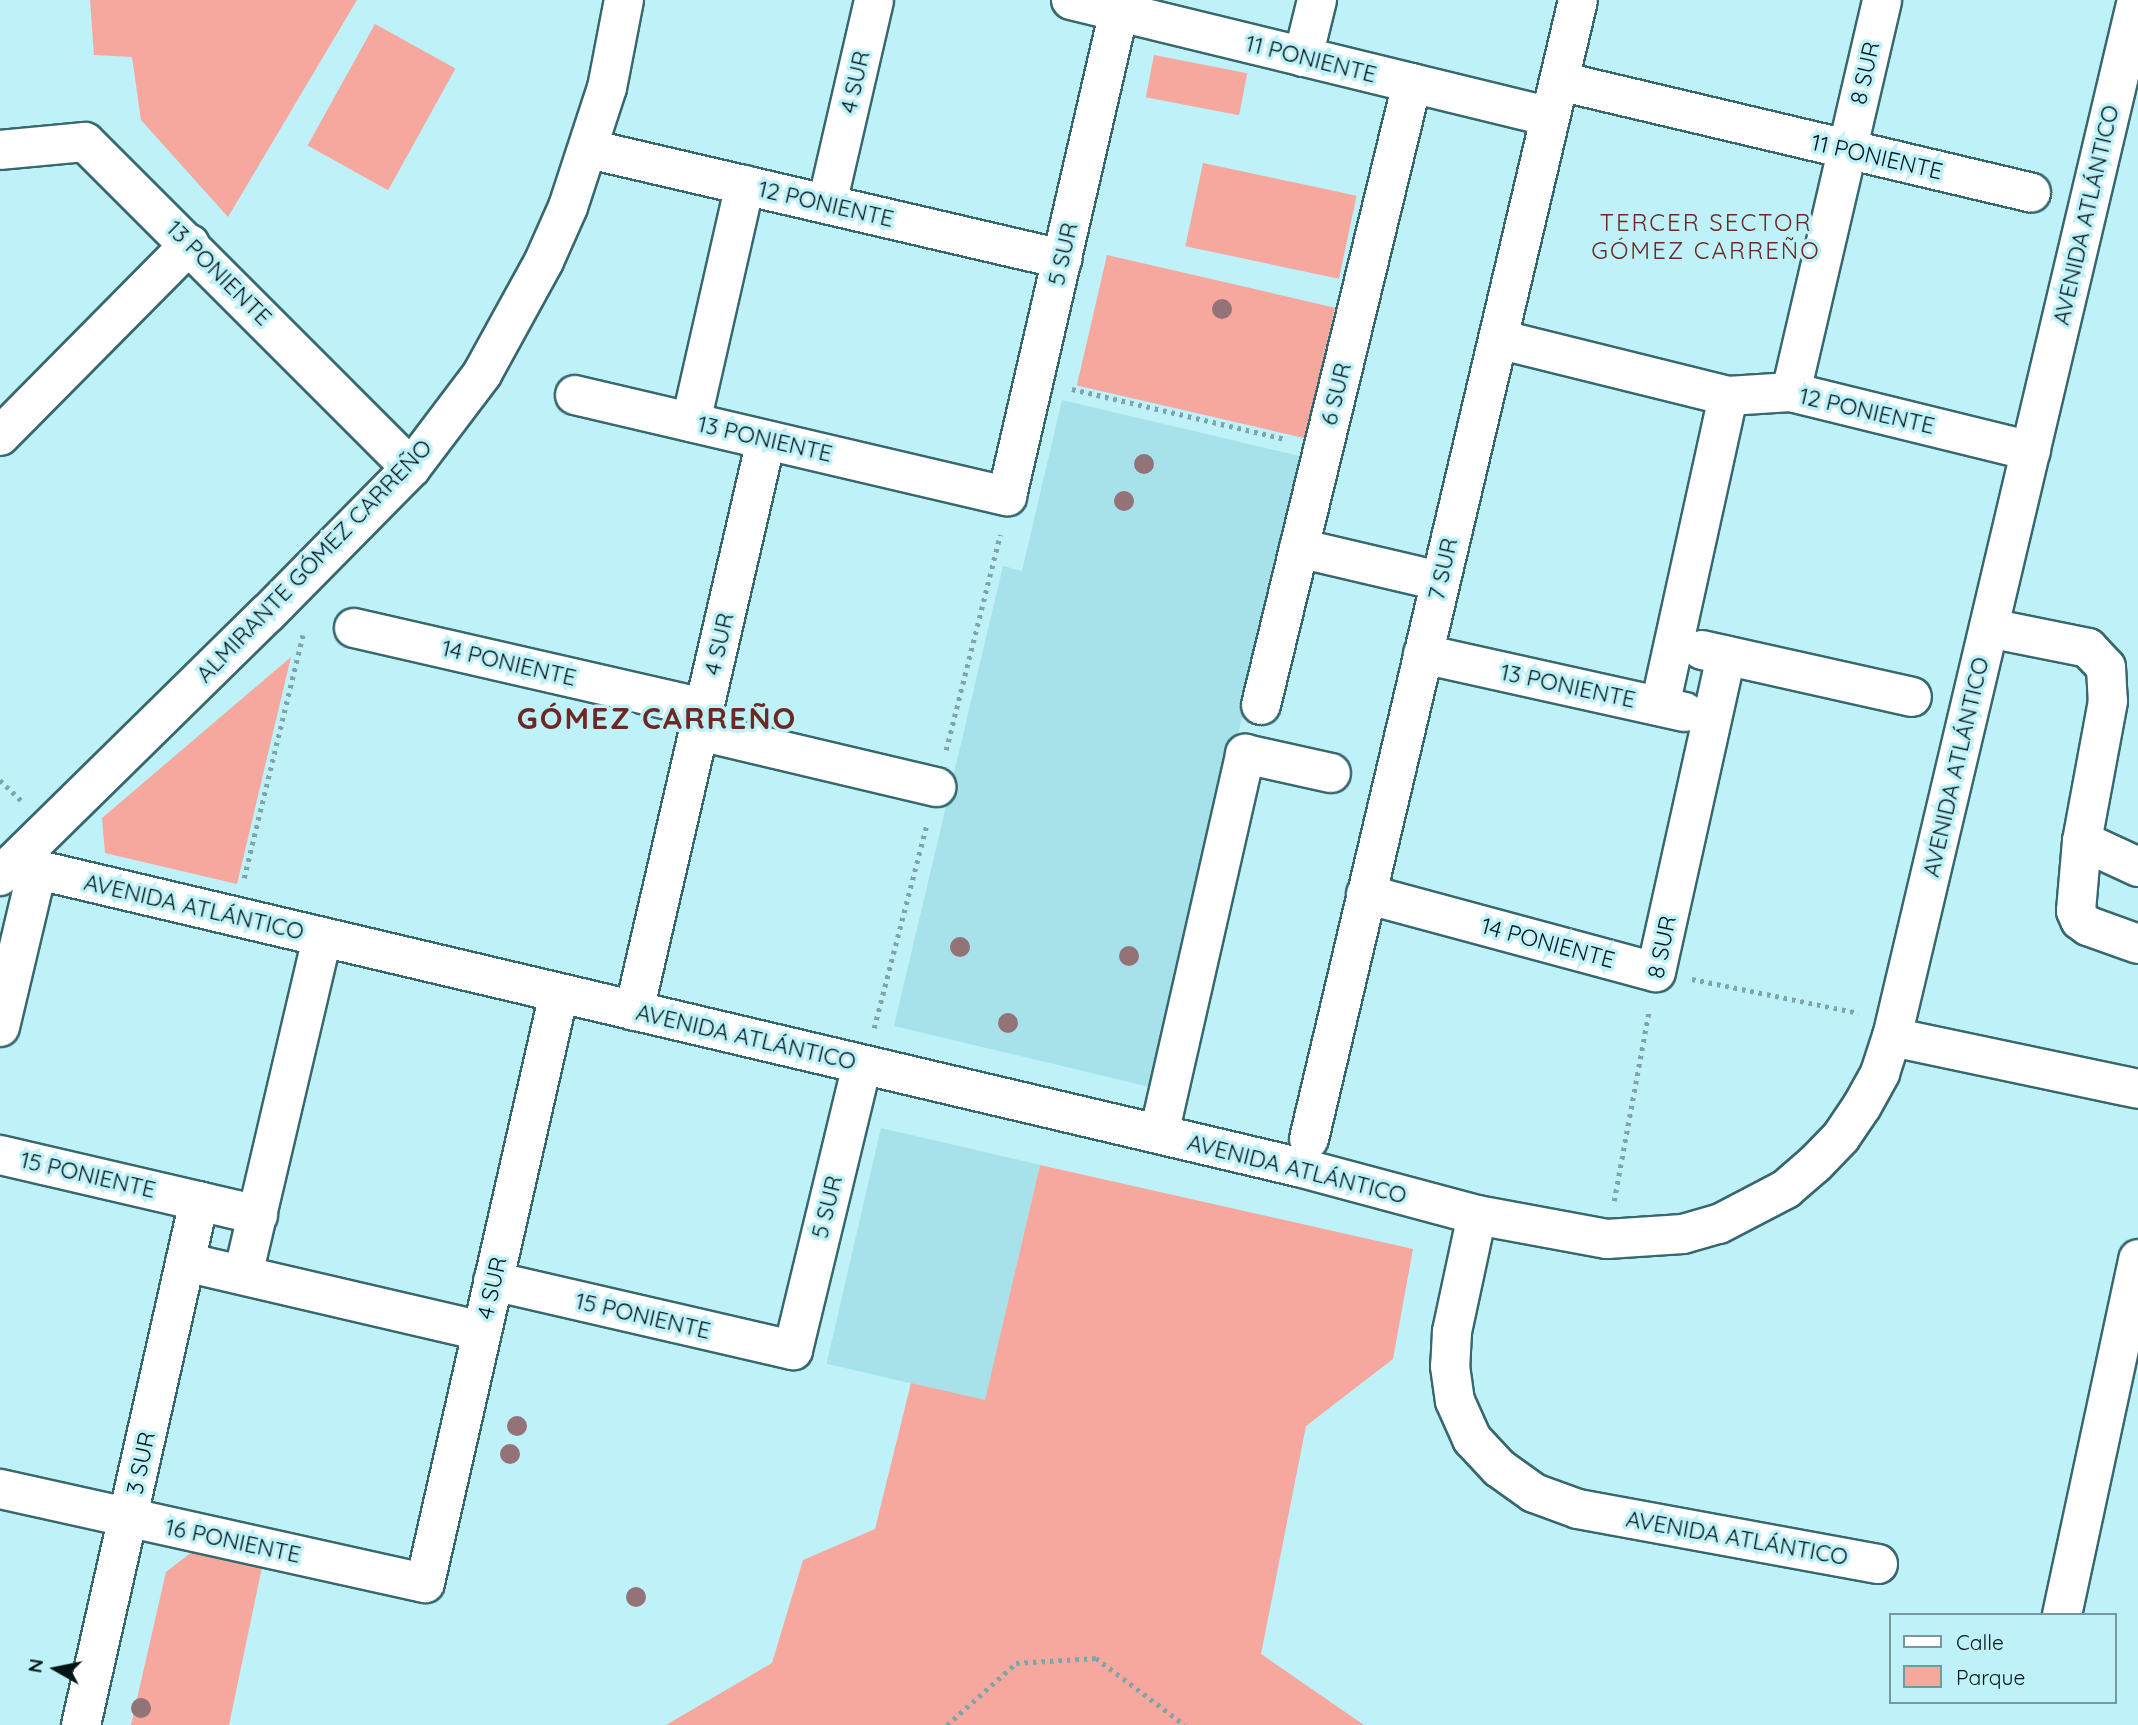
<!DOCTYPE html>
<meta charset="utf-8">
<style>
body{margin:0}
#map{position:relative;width:2138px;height:1725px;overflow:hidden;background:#bef1f8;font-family:Quicksand,sans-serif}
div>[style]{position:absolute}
.built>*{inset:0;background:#a7e2eb;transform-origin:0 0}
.green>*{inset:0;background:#f6a89f;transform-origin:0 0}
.path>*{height:4.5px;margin-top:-2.25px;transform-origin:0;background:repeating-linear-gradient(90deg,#7da5aa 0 3.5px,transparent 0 8.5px)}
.roads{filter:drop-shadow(2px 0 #38676d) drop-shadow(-2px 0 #38676d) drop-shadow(0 2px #38676d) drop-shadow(0 -2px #38676d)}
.minor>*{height:38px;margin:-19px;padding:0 19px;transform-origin:19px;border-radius:19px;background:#fff}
.trees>*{width:20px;height:20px;margin:-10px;border-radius:50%;background:#947378}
span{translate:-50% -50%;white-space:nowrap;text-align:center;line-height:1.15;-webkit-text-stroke:7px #bef1f8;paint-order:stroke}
.street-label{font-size:23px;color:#021417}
.neighbourhood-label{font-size:24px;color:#6d2823;letter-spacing:2px}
.district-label{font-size:30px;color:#6d2823;font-weight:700;letter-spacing:2px}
.legend{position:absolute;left:1889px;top:1613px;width:228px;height:91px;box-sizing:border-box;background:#bef1f8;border:2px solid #73999e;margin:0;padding:9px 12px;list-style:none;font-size:21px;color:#021417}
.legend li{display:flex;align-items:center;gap:14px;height:35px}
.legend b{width:35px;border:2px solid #73999e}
.north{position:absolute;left:21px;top:1634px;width:70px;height:70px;-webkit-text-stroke:5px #bef1f8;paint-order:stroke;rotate:279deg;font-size:19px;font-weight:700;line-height:28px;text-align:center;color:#021417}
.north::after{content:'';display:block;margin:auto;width:24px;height:32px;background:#021417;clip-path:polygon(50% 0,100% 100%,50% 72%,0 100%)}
</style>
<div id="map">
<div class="built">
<i style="clip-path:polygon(1062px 400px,1304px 457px,1154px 1088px,894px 1026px,1003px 566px,1022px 571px)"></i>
<i style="left:881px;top:1128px;width:163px;height:242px;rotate:13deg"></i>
</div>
<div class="green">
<i style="clip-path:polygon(90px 0,357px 0,228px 217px,141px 120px,132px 57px,94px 55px)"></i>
<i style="left:375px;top:24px;width:92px;height:139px;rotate:29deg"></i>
<i style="left:1154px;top:55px;width:95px;height:43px;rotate:11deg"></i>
<i style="left:1203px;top:163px;width:157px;height:85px;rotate:12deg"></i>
<i style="left:1107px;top:255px;width:234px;height:134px;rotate:13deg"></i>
<i style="clip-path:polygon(291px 657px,237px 884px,105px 853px,102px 818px)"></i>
<i style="clip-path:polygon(1040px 1165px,1413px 1249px,1393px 1359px,1306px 1426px,1261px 1654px,1364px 1725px,666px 1725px,772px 1663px,803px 1560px,875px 1529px,911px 1383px,985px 1400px)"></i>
<i style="clip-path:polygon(193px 1551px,262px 1567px,229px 1725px,131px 1725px,166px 1572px)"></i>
</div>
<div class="path">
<i style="left:1072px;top:389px;width:219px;rotate:13.2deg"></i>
<i style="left:946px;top:750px;width:222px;rotate:-75.9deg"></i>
<i style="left:0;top:780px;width:32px;rotate:44deg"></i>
<i style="left:244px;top:878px;width:250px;rotate:-76.4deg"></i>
<i style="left:1692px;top:979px;width:170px;rotate:11.5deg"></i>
<i style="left:874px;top:1028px;width:212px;rotate:-75.5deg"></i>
<i style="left:1614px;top:1201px;width:194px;rotate:-79.6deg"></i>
<i style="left:947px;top:1725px;width:93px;rotate:-41.9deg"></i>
<i style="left:1016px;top:1663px;width:80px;rotate:-3.6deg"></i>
<i style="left:1096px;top:1658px;width:111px;rotate:37deg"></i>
</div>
<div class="roads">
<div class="minor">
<i style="left:1071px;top:0;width:493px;rotate:13.7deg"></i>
<i style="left:1303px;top:57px;width:59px;rotate:-76.2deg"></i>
<i style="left:1559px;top:81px;width:485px;rotate:13.3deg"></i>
<i style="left:589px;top:149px;width:486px;rotate:13.1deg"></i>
<i style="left:0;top:150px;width:85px;rotate:-5.4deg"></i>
<i style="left:85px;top:142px;width:461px;rotate:45deg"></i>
<i style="left:827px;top:204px;width:209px;rotate:-77deg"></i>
<i style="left:1498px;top:339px;width:237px;rotate:13.9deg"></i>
<i style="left:1728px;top:396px;width:63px;rotate:-3.6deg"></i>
<i style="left:1791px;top:392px;width:247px;rotate:13.8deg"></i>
<i style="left:1791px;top:392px;width:402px;rotate:-76.9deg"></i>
<i style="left:575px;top:395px;width:444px;rotate:13.2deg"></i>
<i style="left:1007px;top:496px;width:497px;rotate:-77deg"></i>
<i style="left:691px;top:422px;width:243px;rotate:-77.2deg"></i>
<i style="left:0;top:436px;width:270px;rotate:-45.3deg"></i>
<i style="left:1299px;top:548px;width:145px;rotate:13.2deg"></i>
<i style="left:354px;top:628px;width:359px;rotate:12.9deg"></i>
<i style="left:1989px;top:628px;width:101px;rotate:11.4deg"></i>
<i style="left:2088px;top:648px;width:26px;rotate:47deg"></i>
<i style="left:2106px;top:667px;width:34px;rotate:87deg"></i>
<i style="left:2108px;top:701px;width:142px;rotate:100.5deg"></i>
<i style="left:2082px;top:841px;width:62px;rotate:24.9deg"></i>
<i style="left:1702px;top:650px;width:215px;rotate:12.6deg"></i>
<i style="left:1423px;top:654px;width:268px;rotate:12.5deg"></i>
<i style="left:1261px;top:705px;width:640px;rotate:-76.35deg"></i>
<i style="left:1660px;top:706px;width:317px;rotate:-77.6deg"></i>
<i style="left:699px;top:731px;width:244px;rotate:13.3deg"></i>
<i style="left:2082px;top:841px;width:70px;rotate:94.9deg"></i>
<i style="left:2076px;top:911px;width:10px;rotate:66deg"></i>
<i style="left:2080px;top:920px;width:10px;rotate:37deg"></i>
<i style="left:2088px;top:926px;width:53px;rotate:19.8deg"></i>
<i style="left:13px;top:864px;width:1320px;rotate:13.27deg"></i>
<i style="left:1298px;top:1167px;width:185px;rotate:15deg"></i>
<i style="left:1477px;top:1215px;width:132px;rotate:10.5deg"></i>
<i style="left:1607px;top:1239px;width:76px;rotate:-3.8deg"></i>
<i style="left:1683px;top:1234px;width:37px;rotate:-16deg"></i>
<i style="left:1719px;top:1224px;width:76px;rotate:-27.6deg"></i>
<i style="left:1786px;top:1189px;width:38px;rotate:-41deg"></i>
<i style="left:1815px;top:1164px;width:37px;rotate:-46deg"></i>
<i style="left:1841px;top:1137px;width:37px;rotate:-56deg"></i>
<i style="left:1862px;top:1106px;width:38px;rotate:-61deg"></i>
<i style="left:1880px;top:1073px;width:38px;rotate:-72deg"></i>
<i style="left:1892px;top:1037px;width:1066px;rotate:-76.71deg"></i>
<i style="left:0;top:876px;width:374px;rotate:-44.5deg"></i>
<i style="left:267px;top:614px;width:205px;rotate:-45.4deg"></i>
<i style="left:411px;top:468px;width:118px;rotate:-52.9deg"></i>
<i style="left:482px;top:374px;width:129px;rotate:-61.2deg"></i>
<i style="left:544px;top:261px;width:59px;rotate:-66deg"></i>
<i style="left:568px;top:207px;width:125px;rotate:-71.9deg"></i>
<i style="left:607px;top:88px;width:90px;rotate:-79.1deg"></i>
<i style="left:1366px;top:894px;width:300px;rotate:15.1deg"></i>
<i style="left:1656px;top:972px;width:324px;rotate:-77.5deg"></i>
<i style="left:634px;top:1011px;width:586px;rotate:-76.98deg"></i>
<i style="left:0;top:1027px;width:161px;rotate:-76.7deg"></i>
<i style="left:1892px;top:1037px;width:251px;rotate:11.9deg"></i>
<i style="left:1159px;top:1134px;width:390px;rotate:-77.2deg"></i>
<i style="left:1245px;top:754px;width:88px;rotate:12.5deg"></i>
<i style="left:1309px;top:1139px;width:1170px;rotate:-76.71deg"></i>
<i style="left:0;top:1155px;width:265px;rotate:13.1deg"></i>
<i style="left:1477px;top:1215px;width:120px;rotate:102.1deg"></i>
<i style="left:1452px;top:1332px;width:34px;rotate:93deg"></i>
<i style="left:1450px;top:1366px;width:35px;rotate:82deg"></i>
<i style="left:1455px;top:1401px;width:42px;rotate:65.9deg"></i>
<i style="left:1472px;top:1439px;width:40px;rotate:47deg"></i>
<i style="left:1499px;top:1468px;width:43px;rotate:35.5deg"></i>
<i style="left:1534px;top:1493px;width:47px;rotate:20deg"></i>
<i style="left:1578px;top:1509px;width:305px;rotate:10.4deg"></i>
<i style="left:185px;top:1262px;width:305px;rotate:13.1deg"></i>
<i style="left:243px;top:1275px;width:347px;rotate:-76.8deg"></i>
<i style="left:493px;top:1281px;width:308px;rotate:13deg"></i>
<i style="left:793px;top:1350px;width:293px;rotate:-76.4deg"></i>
<i style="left:0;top:1489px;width:435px;rotate:12.5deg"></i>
<i style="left:425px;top:1583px;width:605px;rotate:-77.2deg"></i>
<i style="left:2062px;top:1615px;width:364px;rotate:-77.9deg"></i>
<i style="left:81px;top:1725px;width:537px;rotate:-77.31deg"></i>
</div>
</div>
<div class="trees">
<i style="left:1222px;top:309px"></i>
<i style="left:1144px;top:464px"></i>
<i style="left:1124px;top:501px"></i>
<i style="left:960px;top:947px"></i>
<i style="left:1129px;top:956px"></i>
<i style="left:1008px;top:1023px"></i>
<i style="left:517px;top:1426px"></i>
<i style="left:510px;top:1454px"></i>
<i style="left:636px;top:1597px"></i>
<i style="left:141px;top:1708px"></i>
</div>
<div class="street-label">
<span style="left:1311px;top:59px;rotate:14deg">11 PONIENTE</span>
<span style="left:1865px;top:73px;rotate:-77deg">8 SUR</span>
<span style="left:855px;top:82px;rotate:-77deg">4 SUR</span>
<span style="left:1877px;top:157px;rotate:13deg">11 PONIENTE</span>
<span style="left:826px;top:204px;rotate:13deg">12 PONIENTE</span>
<span style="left:2086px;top:215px;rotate:-77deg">AVENIDA ATLÁNTICO</span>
<span style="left:1063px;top:254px;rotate:-77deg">5 SUR</span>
<span style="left:219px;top:273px;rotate:45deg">13 PONIENTE</span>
<span style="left:1336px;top:394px;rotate:-76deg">6 SUR</span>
<span style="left:1867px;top:411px;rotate:13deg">12 PONIENTE</span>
<span style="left:765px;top:439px;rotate:13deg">13 PONIENTE</span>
<span style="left:314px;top:561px;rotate:-46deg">ALMIRANTE GÓMEZ CARREÑO</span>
<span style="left:1443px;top:569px;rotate:-77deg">7 SUR</span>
<span style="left:719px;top:644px;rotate:-77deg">4 SUR</span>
<span style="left:509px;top:663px;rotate:13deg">14 PONIENTE</span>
<span style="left:1568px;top:686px;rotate:12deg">13 PONIENTE</span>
<span style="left:1956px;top:767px;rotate:-77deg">AVENIDA ATLÁNTICO</span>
<span style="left:194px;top:907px;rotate:13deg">AVENIDA ATLÁNTICO</span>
<span style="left:1548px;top:943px;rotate:15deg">14 PONIENTE</span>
<span style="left:1662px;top:947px;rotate:-78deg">8 SUR</span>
<span style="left:746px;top:1037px;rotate:13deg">AVENIDA ATLÁNTICO</span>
<span style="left:1297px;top:1169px;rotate:14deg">AVENIDA ATLÁNTICO</span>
<span style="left:88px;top:1175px;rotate:13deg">15 PONIENTE</span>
<span style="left:827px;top:1207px;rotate:-76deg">5 SUR</span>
<span style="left:492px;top:1288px;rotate:-77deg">4 SUR</span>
<span style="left:643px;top:1316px;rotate:13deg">15 PONIENTE</span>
<span style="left:141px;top:1463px;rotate:-78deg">3 SUR</span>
<span style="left:1737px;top:1538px;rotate:10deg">AVENIDA ATLÁNTICO</span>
<span style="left:233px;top:1541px;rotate:12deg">16 PONIENTE</span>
</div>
<div class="neighbourhood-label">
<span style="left:1706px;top:237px">TERCER SECTOR<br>GÓMEZ CARREÑO</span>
</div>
<div class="district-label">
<span style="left:657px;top:718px">GÓMEZ CARREÑO</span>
</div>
<ul class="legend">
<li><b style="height:9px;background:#fff"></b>Calle</li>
<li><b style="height:19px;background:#f6a89f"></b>Parque</li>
</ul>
<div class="north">N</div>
</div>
